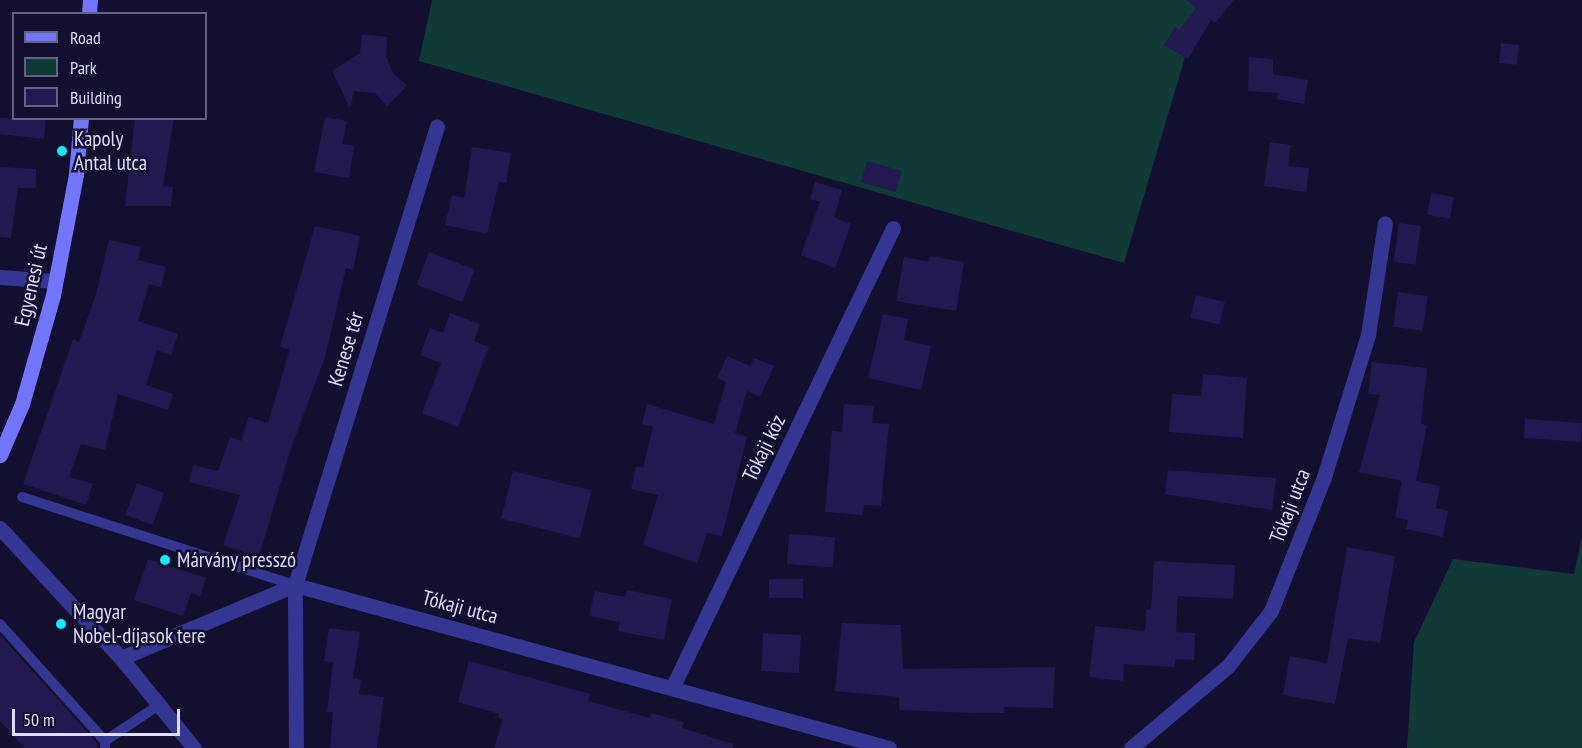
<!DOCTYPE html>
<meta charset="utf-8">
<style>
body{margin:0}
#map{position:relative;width:1582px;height:748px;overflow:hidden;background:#130f2e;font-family:"PT Sans Narrow",sans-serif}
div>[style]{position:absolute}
.green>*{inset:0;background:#113936}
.building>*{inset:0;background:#221951;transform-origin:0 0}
.lane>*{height:10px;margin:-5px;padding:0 5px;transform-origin:5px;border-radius:5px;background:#353592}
.street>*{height:15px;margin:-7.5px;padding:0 7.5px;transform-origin:7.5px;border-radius:7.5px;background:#353592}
.secondary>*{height:15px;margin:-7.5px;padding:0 7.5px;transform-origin:7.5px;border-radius:7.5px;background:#7375ff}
.dots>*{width:16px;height:16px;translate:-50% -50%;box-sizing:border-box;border:3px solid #130f2e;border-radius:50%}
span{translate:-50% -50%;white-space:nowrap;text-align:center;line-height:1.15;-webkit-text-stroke:5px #130f2e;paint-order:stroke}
.poi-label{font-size:21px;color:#dfdcff}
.left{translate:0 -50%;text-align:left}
.street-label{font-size:21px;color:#dfdcff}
.legend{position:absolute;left:12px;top:12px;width:195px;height:108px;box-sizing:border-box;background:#130f2e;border:2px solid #656182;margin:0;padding:8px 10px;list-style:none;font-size:18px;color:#dfdcff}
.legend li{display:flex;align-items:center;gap:12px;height:30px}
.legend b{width:30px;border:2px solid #656182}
.scale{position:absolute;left:12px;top:709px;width:168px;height:27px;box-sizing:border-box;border:3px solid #dfdcff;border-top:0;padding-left:8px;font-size:18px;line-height:21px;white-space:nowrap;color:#dfdcff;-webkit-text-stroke:4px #130f2e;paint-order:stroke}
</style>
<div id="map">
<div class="green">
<i style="clip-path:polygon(432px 0,1202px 0,1124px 263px,419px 61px)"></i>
<i style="clip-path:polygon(1582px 536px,1582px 748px,1407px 748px,1414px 642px,1453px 559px,1574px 574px)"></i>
</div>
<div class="building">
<i style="clip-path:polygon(1187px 0,1234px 0,1215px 23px,1211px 20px,1188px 59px,1164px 45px,1175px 27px,1179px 30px,1196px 8px)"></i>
<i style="clip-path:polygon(362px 34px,387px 37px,386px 56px,393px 73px,407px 86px,387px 106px,375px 93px,354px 91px,350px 108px,332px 71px,360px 53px)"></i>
<i style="left:1501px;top:43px;width:18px;height:20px;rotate:6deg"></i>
<i style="clip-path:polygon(1249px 57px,1273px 59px,1273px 74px,1308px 80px,1304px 104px,1277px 99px,1278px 93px,1248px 91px)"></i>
<i style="clip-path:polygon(325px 117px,347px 121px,342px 144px,354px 146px,349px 178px,314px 172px)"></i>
<i style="clip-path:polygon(0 118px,46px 118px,44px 139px,0 134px)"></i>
<i style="clip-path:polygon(135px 118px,174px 118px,163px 186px,173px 187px,171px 206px,125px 206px)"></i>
<i style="clip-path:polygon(1270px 142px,1291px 145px,1288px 166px,1309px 168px,1306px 192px,1264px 186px)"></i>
<i style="clip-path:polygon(472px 147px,511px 153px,506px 183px,499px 182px,487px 234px,445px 225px,452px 195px,464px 198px)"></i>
<i style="left:867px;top:161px;width:36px;height:22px;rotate:16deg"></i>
<i style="clip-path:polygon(0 167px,36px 169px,36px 188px,18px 188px,11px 238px,0 237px)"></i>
<i style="clip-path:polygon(815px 182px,842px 190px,834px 217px,851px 224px,835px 268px,801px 255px,820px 202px,810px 199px)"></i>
<i style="left:1431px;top:193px;width:23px;height:22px;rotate:10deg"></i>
<i style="left:1399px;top:223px;width:22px;height:39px;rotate:8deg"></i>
<i style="clip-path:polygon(315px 226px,360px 236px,353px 270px,346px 268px,325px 357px,290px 451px,259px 557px,223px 545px,240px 495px,189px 482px,193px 465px,218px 471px,230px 437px,241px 441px,249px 417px,268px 423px,290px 349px,280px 347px)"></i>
<i style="clip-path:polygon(109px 240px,141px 247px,138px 260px,166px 267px,161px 287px,149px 284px,138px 321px,178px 334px,171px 355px,157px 350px,146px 385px,173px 394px,168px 410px,118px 394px,105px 450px,81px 444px,69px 477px,93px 484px,86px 505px,23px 484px,73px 339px,79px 342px,96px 294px)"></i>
<i style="left:429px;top:252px;width:49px;height:35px;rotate:21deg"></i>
<i style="clip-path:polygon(930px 256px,964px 262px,956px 311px,896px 301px,904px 257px,929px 262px)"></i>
<i style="left:1398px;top:292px;width:30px;height:35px;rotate:8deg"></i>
<i style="left:1196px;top:295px;width:30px;height:23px;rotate:14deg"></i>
<i style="clip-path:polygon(450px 313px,480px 324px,474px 341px,489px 347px,458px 427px,422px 413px,441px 363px,420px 355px,430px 328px,443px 333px)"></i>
<i style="clip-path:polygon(883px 314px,908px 319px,904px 340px,931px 346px,921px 390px,868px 378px)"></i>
<i style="clip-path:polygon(727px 356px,750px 366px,754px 358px,774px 366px,760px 397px,747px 391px,735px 433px,747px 437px,722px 536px,707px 533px,697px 563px,643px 545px,658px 495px,631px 489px,636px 466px,643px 468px,653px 427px,642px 424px,647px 404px,714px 424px,726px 382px,717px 378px)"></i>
<i style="clip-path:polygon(1372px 362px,1427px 368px,1421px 424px,1427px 425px,1416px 481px,1440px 486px,1436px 508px,1448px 511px,1443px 537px,1406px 529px,1408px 520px,1395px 517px,1402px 481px,1359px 472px,1380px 395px,1368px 394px)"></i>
<i style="clip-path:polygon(1203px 374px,1247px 378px,1243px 438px,1169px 432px,1172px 394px,1201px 396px)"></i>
<i style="clip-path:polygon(844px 404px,874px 406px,872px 423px,889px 424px,881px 506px,864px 505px,863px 515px,825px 512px,832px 431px,842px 432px)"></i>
<i style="left:1525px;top:419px;width:57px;height:19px;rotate:4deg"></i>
<i style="clip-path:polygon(1168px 470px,1276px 478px,1272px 510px,1165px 494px)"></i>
<i style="left:513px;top:471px;width:81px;height:49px;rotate:14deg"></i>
<i style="left:137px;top:483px;width:29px;height:34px;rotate:20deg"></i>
<i style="left:789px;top:534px;width:46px;height:30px;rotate:4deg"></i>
<i style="clip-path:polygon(1347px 547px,1395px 556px,1380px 643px,1348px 638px,1335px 704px,1283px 695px,1290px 656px,1327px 663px)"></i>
<i style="clip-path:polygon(148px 559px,206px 578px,200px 597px,191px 593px,183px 616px,134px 600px)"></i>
<i style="clip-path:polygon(1154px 561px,1235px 565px,1233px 599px,1178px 596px,1176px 632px,1195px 633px,1194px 660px,1175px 659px,1175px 667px,1124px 664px,1123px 681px,1089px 677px,1095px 626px,1145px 631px,1146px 609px,1151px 610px)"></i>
<i style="left:769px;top:579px;width:34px;height:19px"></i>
<i style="clip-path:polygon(627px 590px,672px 599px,664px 640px,618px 631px,620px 622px,589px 616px,595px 591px,625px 597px)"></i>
<i style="clip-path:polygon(842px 623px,901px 625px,903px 669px,1055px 667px,1053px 708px,1004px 707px,1004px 713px,973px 713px,899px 710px,899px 697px,835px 691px)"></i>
<i style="clip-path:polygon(329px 628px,360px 632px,353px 678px,361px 679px,359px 694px,384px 697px,377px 748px,330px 748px,333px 712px,327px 712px,333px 662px,324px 661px)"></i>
<i style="left:763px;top:633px;width:38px;height:38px;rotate:3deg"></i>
<i style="clip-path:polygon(0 635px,98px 744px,98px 748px,25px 748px,0 721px)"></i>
<i style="clip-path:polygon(469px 661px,590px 694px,588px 701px,650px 718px,651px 713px,684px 722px,682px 728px,733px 744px,733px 748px,494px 748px,503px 719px,498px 718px,499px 714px,458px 702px)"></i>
</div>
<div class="lane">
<i style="left:22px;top:497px;width:287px;rotate:17.9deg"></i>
<i style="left:0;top:624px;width:157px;rotate:48.1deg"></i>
<i style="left:105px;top:741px;width:7px;rotate:90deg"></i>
<i style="left:105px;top:741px;width:65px;rotate:-33.7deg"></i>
</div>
<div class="street">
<i style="left:0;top:277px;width:55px;rotate:4.2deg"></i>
<i style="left:0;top:528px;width:178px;rotate:47.1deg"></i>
<i style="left:121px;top:658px;width:116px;rotate:51deg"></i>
<i style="left:295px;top:585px;width:616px;rotate:15.34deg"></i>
<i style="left:121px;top:658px;width:189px;rotate:-22.8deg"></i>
<i style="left:673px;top:686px;width:508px;rotate:-64.34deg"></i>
<i style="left:296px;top:748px;width:163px;rotate:-90.4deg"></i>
<i style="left:295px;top:585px;width:480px;rotate:-72.8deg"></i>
<i style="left:1131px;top:748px;width:127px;rotate:-40.2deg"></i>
<i style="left:1228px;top:666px;width:70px;rotate:-52deg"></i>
<i style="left:1271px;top:611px;width:144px;rotate:-68.4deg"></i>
<i style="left:1324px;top:477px;width:149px;rotate:-72.8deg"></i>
<i style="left:1368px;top:335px;width:113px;rotate:-81.4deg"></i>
</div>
<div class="secondary">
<i style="left:89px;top:14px;width:14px;rotate:-86deg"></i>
<i style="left:0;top:455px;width:56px;rotate:-66.7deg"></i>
<i style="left:22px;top:404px;width:113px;rotate:-74.1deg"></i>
<i style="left:53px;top:295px;width:123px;rotate:-79.2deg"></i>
<i style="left:76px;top:174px;width:56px;rotate:-84.9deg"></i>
</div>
<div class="dots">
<i style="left:62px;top:151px;background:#08efff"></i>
<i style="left:165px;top:560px;background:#08efff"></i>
<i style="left:61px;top:624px;background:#08efff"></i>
</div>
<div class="poi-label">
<span class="left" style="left:74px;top:151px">Kapoly<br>Antal utca</span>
<span class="left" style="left:177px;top:560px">Márvány presszó</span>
<span class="left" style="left:73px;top:624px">Magyar<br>Nobel-díjasok tere</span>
</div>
<div class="street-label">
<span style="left:31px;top:285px;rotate:-77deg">Egyenesi út</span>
<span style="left:346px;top:349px;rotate:-73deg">Kenese tér</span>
<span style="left:764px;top:448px;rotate:-64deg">Tókaji köz</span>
<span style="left:1290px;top:506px;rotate:-69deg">Tókaji utca</span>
<span style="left:460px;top:607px;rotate:15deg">Tókaji utca</span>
</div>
<ul class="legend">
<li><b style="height:8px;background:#7375ff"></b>Road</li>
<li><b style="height:16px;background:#113936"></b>Park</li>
<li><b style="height:16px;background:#221951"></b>Building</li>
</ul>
<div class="scale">50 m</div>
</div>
